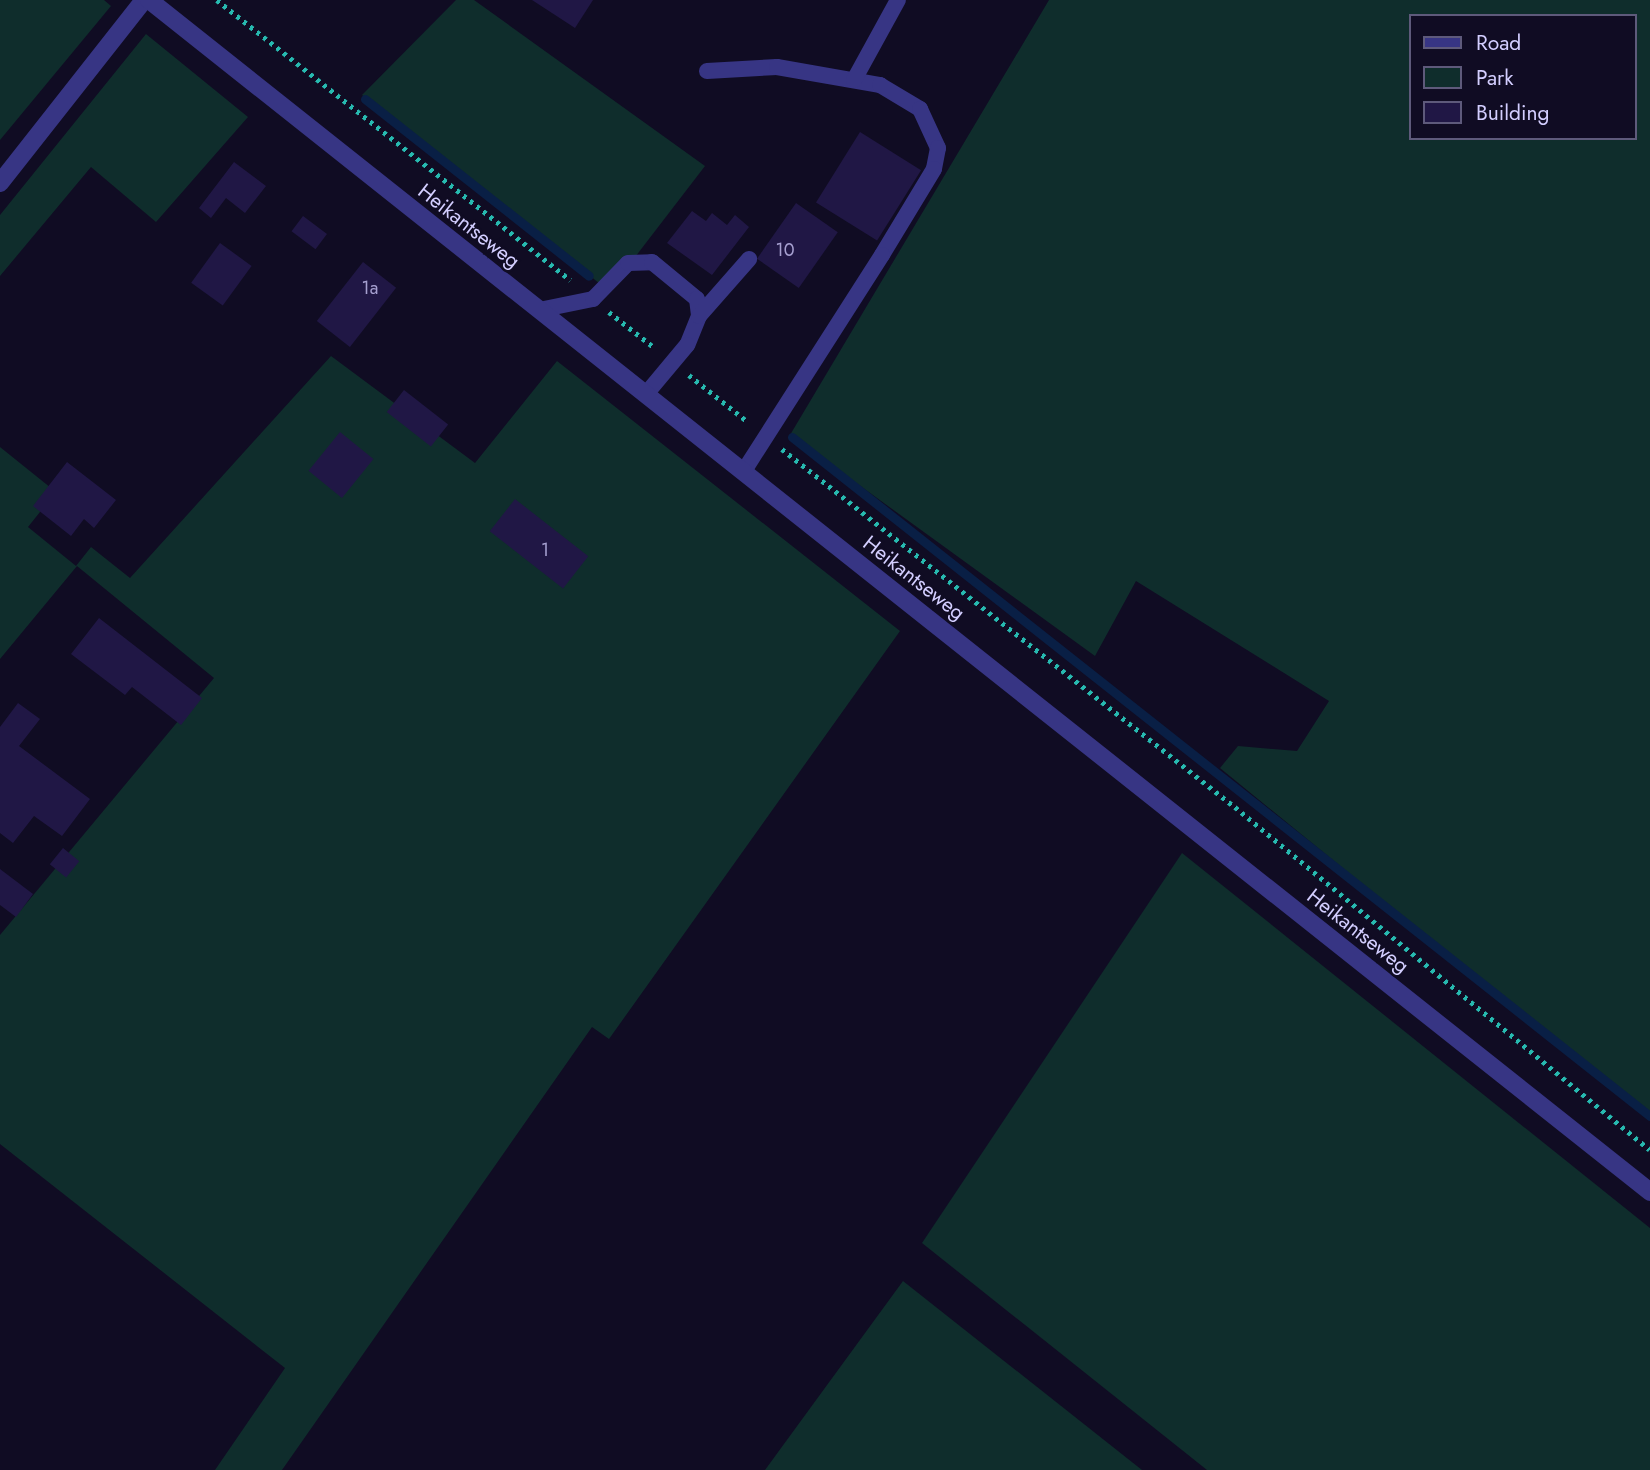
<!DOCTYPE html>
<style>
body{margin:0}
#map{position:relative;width:1650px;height:1470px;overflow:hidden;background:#100c23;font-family:Jost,sans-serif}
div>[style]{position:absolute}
.green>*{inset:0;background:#0f2d2c}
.stream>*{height:9px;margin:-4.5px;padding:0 4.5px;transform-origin:4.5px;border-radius:4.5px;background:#091f45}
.building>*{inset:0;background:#201745;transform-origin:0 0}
.path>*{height:4.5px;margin-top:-2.25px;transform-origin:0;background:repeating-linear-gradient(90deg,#27bab0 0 3.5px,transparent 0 8.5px)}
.service>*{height:16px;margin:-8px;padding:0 8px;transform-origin:8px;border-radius:8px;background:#373584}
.minor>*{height:18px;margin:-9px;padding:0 9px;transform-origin:9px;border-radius:9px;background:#373584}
.tertiary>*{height:18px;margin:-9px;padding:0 9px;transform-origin:9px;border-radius:9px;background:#373584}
span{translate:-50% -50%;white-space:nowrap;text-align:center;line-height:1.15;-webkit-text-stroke:5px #100c23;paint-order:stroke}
.number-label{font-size:18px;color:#a6a0d0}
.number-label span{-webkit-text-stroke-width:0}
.street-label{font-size:21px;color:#d3ceff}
.legend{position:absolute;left:1409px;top:14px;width:228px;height:126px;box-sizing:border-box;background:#100c23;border:2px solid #5e5a7b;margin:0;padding:9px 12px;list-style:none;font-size:21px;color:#d3ceff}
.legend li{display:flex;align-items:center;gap:14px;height:35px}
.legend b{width:35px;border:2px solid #5e5a7b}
</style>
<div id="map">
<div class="green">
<i style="clip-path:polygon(0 0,104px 0,111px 6px,0 140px)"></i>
<i style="clip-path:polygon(456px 0,474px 0,705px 166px,609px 291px,362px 95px)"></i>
<i style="clip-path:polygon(evenodd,1049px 0,1650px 0,1650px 1119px,1220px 768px,1238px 746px,1297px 751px,1329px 701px,1136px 581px,1095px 656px,790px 435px,1049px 0,1410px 16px,1634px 16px,1634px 138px,1410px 138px,1410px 16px)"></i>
<i style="clip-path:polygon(146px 34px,248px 117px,156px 222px,91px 167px,0 276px,0 215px)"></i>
<i style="clip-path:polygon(331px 356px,475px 463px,557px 361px,900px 631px,609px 1039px,592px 1027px,282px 1470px,215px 1470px,285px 1368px,0 1144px,0 935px,214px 678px,77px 566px,0 659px,0 447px,56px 492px,28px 527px,76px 566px,91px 547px,130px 578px)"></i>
<i style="clip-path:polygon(1182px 853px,1650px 1228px,1650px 1470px,1207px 1470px,922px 1243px)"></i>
<i style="clip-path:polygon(903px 1281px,1142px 1470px,765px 1470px)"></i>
</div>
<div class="stream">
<i style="left:365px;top:99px;width:285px;rotate:38.3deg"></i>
<i style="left:792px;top:437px;width:1094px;rotate:38.36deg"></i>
</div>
<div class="building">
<i style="clip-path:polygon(532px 0,593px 0,575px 28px)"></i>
<i style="left:860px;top:132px;width:72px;height:83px;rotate:32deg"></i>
<i style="clip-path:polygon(234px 162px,266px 186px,245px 213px,226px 198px,211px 218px,199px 208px)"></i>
<i style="left:796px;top:203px;width:51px;height:68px;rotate:35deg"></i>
<i style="clip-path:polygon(692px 211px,706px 221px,712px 213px,727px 225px,735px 215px,749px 227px,712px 275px,667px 243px)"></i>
<i style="left:303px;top:216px;width:30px;height:19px;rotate:37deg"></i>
<i style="left:220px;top:243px;width:39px;height:49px;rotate:36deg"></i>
<i style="left:363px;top:262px;width:42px;height:75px;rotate:38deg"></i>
<i style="left:404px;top:390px;width:56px;height:28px;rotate:38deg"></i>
<i style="left:340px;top:432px;width:43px;height:50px;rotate:39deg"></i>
<i style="clip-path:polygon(67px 462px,116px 500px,94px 528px,84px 519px,71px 536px,33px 506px)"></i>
<i style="left:515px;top:499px;width:93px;height:41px;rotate:38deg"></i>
<i style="clip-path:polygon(99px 618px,202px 698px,181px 725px,132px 687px,125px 695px,71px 654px)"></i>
<i style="clip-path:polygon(18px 703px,40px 719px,19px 746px,90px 799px,62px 836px,34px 816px,13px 843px,0 833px,0 727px)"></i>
<i style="left:63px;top:848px;width:21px;height:21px;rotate:39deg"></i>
<i style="clip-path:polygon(0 869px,33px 894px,16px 917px,0 905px)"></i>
</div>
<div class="path">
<i style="left:217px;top:0;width:451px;rotate:38.4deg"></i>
<i style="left:609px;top:312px;width:58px;rotate:38deg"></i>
<i style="left:689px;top:375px;width:75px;rotate:38.5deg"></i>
<i style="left:782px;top:449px;width:577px;rotate:38.32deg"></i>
<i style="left:1235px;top:807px;width:538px;rotate:39.57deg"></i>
</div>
<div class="service">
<i style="left:707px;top:71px;width:70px;rotate:-3.3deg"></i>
<i style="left:777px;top:67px;width:105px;rotate:9.9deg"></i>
<i style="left:880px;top:85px;width:47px;rotate:31deg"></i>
<i style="left:920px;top:109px;width:43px;rotate:65.2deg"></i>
<i style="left:938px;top:148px;width:21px;rotate:101deg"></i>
<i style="left:934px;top:169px;width:100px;rotate:121.2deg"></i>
<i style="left:882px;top:255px;width:258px;rotate:122.6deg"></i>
<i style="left:854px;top:80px;width:91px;rotate:-61.2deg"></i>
<i style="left:539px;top:310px;width:55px;rotate:-11.5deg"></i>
<i style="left:593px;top:299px;width:50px;rotate:-45.8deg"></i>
<i style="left:628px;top:263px;width:24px;rotate:-2deg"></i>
<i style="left:652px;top:262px;width:58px;rotate:39.4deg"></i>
<i style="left:697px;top:299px;width:17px;rotate:83deg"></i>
<i style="left:699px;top:316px;width:31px;rotate:112deg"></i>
<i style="left:687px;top:345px;width:64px;rotate:129.9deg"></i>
<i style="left:699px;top:316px;width:76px;rotate:-48.7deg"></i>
</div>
<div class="minor">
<i style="left:0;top:183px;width:233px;rotate:-51.8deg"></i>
</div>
<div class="tertiary">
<i style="left:149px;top:0;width:1917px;rotate:38.45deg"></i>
</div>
<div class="number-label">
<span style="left:785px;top:250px">10</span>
<span style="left:370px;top:288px">1a</span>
<span style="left:545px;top:550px">1</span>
</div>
<div class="street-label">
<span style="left:469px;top:226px;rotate:38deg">Heikantseweg</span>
<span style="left:914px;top:578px;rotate:38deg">Heikantseweg</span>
<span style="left:1358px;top:931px;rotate:38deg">Heikantseweg</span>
</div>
<ul class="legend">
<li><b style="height:9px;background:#373584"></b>Road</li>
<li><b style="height:19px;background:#0f2d2c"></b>Park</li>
<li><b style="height:19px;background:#201745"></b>Building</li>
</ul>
</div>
